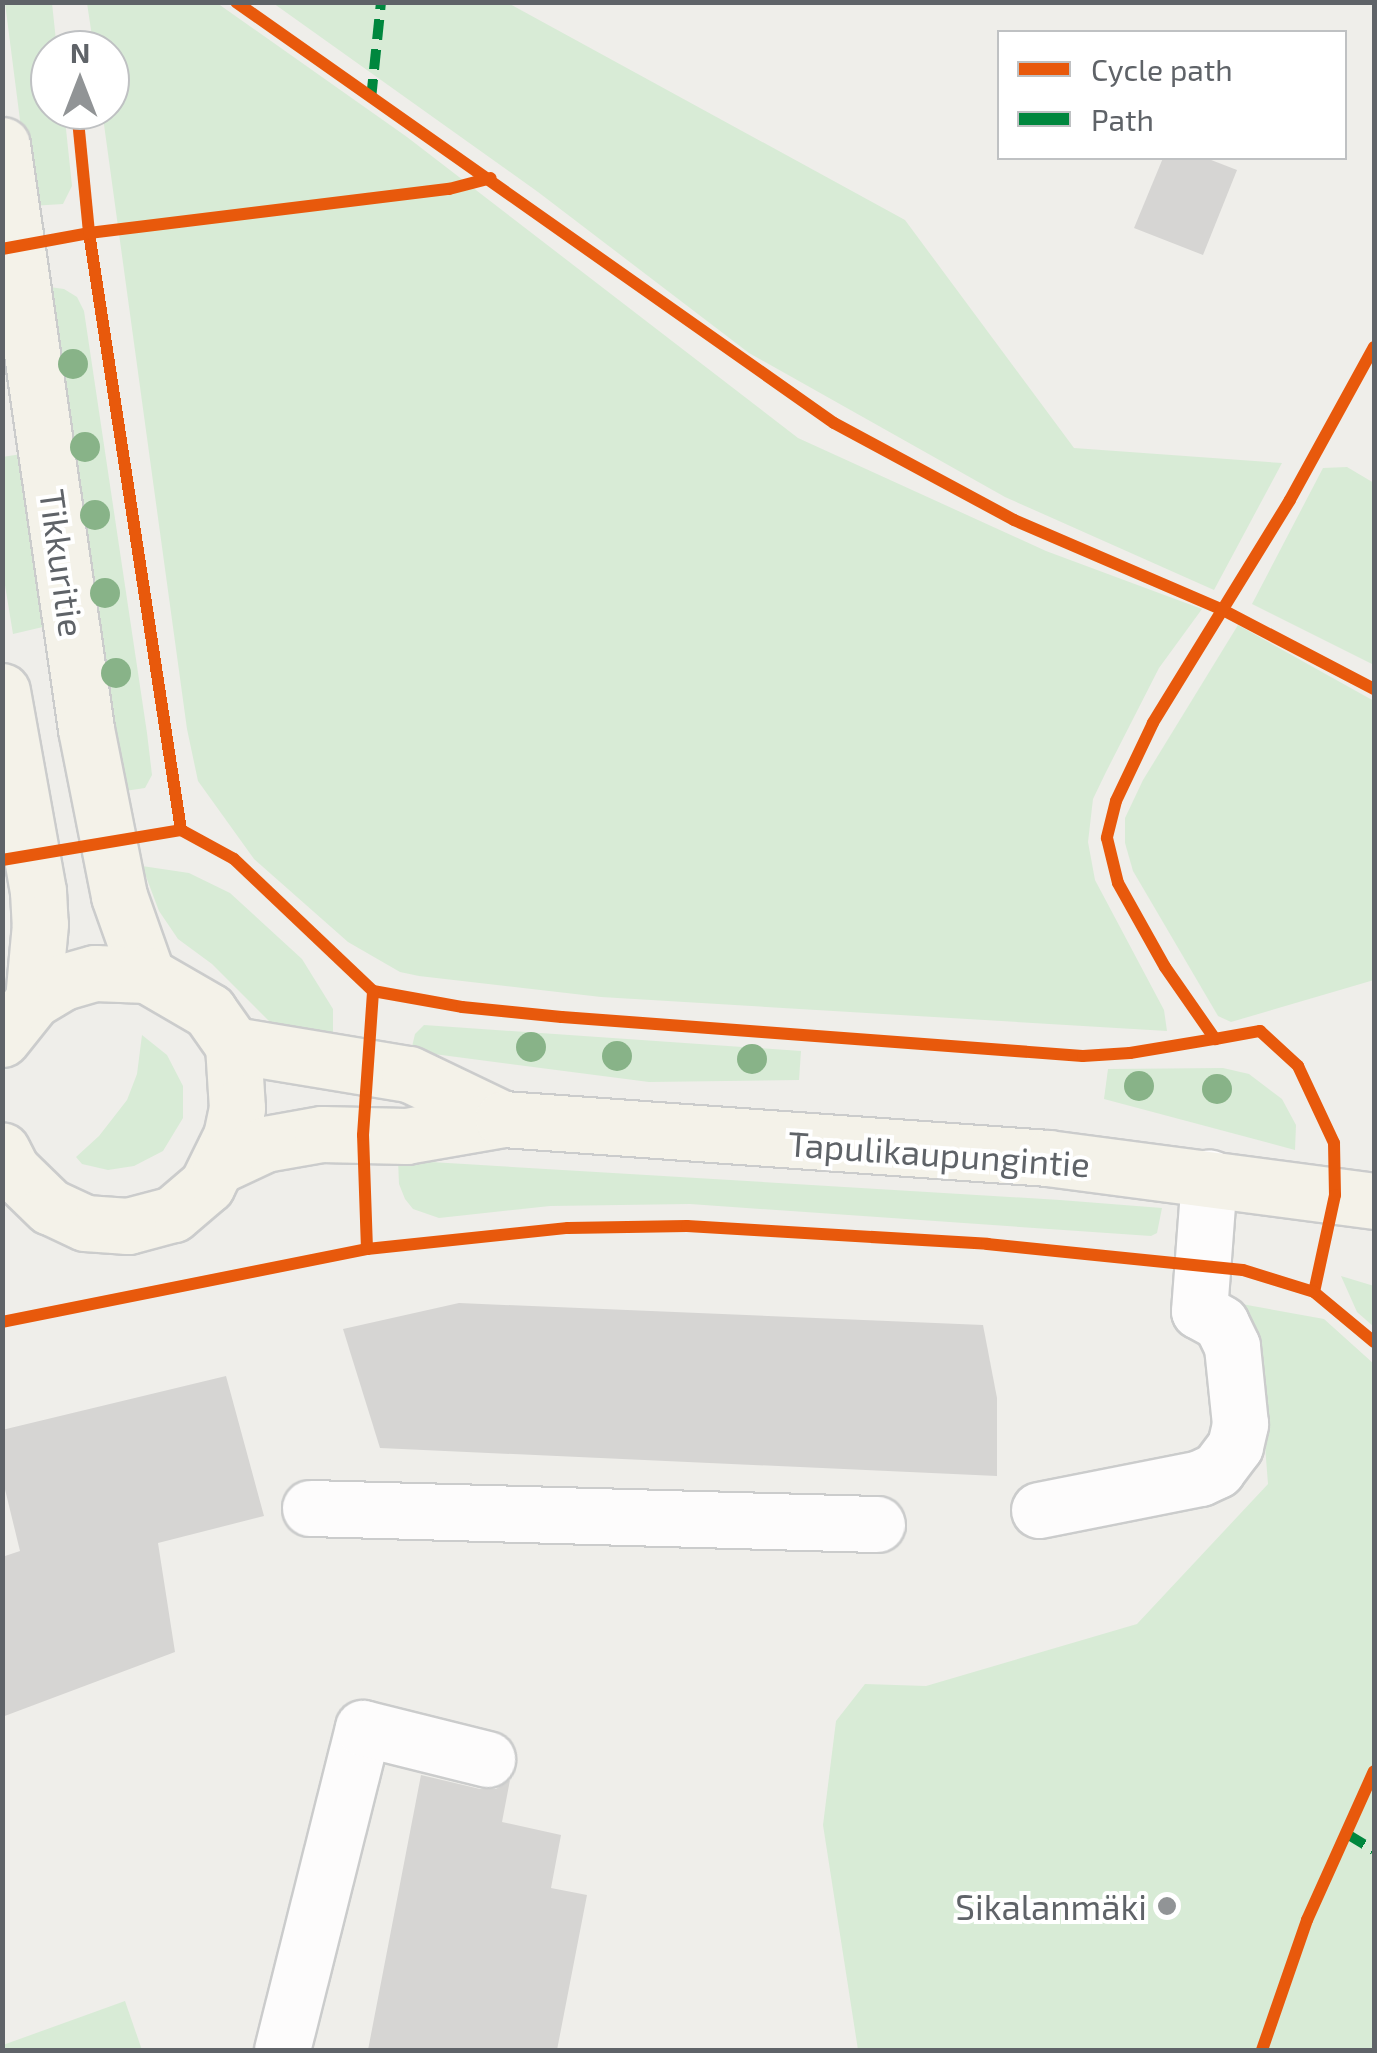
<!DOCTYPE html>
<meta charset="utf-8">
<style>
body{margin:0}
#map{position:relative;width:1377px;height:2053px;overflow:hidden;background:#efeeea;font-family:"Exo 2",sans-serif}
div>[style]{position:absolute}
.green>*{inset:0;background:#d8ebd6}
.building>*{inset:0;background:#d6d5d3}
.roads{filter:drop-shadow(2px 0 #cbcccc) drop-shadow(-2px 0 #cbcccc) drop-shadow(0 2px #cbcccc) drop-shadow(0 -2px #cbcccc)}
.minor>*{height:55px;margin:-27.5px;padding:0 27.5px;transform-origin:27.5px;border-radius:27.5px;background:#fdfcfc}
.major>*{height:55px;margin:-27.5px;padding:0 27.5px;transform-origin:27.5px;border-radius:27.5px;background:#f4f2e9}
.quiet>*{height:10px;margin-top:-5px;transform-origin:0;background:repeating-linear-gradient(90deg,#00873e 0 20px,transparent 0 30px)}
.cycleway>*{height:12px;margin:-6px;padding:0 6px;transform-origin:6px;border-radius:6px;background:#e8590c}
.trees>*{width:30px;height:30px;margin:-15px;border-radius:50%;background:#88b388}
.dots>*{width:28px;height:28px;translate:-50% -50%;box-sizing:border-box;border:5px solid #fff;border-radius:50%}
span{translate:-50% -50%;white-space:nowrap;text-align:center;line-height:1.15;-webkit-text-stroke:8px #fff;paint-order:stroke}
.street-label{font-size:35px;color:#5f6368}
.poi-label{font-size:35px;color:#5f6368}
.right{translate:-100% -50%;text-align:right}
.frame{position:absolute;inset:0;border:5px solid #5f6368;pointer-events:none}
.legend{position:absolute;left:997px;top:30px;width:350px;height:130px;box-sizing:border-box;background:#fff;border:2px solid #bfc1c3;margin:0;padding:12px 18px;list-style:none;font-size:30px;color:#5f6368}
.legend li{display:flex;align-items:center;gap:20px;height:50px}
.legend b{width:50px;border:2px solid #bfc1c3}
.north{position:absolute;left:30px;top:30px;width:100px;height:100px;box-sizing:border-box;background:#fff;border:2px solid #bfc1c3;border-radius:50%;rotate:0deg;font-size:28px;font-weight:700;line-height:40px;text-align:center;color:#5f6368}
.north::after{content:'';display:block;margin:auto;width:35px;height:45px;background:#919496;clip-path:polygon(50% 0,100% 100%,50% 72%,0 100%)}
</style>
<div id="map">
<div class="green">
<i style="clip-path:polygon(5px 3px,52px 3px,57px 50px,50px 50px,50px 110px,64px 110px,72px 186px,63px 204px,31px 206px)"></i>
<i style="clip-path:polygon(87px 3px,217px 3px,407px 137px,798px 438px,1046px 551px,1202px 609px,1159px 668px,1106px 772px,1093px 799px,1088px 842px,1095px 880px,1164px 1010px,1167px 1031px,601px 997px,419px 976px,400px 972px,348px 942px,254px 859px,198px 781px,187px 729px,102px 110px,110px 110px,110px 50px,94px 50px)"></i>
<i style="clip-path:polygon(273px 3px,508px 3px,905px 220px,1074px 448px,1282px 463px,1214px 590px,1005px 497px,749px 353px,538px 192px)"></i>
<i style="clip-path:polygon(42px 286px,64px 289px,77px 297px,84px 311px,147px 733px,152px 775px,145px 788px,118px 792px)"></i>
<i style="clip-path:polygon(22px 454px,47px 626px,13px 634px,3px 573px,2px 457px)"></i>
<i style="clip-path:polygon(1347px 467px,1374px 483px,1374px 665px,1252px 604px,1323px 468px)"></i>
<i style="clip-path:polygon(1238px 625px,1374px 701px,1374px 980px,1231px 1022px,1218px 1016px,1133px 871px,1125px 843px,1125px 818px,1143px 780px)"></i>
<i style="clip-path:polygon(142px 866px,189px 873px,230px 893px,302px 959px,333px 1009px,333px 1042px,298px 1035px,270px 1022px,212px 964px,178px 939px,159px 911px)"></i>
<i style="clip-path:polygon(424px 1025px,801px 1051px,799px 1080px,649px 1082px,411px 1051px,415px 1034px)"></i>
<i style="clip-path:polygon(142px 1035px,167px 1055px,183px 1086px,183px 1118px,163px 1151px,134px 1166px,108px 1170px,82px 1164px,76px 1157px,99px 1136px,127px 1100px,137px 1074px)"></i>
<i style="clip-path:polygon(1223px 1068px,1249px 1074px,1282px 1099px,1296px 1125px,1295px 1150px,1104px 1099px,1108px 1069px)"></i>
<i style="clip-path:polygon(398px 1160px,1060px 1200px,1162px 1208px,1157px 1233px,1151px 1236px,690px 1204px,550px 1206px,439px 1218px,413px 1209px,405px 1199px,399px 1184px)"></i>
<i style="clip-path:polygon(1341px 1276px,1374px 1286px,1374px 1327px,1357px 1312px)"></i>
<i style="clip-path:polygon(1236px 1303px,1324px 1319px,1374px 1364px,1374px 2050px,858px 2050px,823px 1825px,836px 1721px,865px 1684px,926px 1686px,1137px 1624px,1268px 1484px,1256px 1330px)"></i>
<i style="clip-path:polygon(125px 2001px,142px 2050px,3px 2050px,3px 2045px)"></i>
</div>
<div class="building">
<i style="clip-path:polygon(1163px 158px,1206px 158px,1237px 170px,1203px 255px,1134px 228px)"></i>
<i style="clip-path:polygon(459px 1303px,983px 1325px,997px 1398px,997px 1476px,380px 1448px,343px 1329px)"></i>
<i style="clip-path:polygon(226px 1376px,264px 1516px,158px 1543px,175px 1652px,2px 1717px,2px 1557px,20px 1551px,2px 1477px,2px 1430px)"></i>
<i style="clip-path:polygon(421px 1775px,480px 1789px,496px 1789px,510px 1780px,502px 1822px,561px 1835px,551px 1888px,587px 1895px,557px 2050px,368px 2050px)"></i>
</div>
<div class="roads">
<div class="minor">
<i style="left:310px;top:1508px;width:567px;rotate:1.62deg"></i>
<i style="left:1039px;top:1510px;width:164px;rotate:-11.2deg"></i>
<i style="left:1200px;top:1478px;width:19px;rotate:-25deg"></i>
<i style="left:1217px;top:1470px;width:30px;rotate:-53deg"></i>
<i style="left:1235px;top:1446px;width:23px;rotate:-77deg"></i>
<i style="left:1240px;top:1424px;width:78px;rotate:-95.9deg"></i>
<i style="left:1232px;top:1346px;width:25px;rotate:-116deg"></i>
<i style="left:1221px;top:1323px;width:25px;rotate:-151deg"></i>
<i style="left:1199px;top:1311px;width:134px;rotate:-85.7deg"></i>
<i style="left:282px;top:2050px;width:332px;rotate:-75.9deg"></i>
<i style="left:363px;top:1728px;width:128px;rotate:14deg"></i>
</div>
<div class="major">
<i style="left:2px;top:145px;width:590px;rotate:81.81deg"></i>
<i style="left:86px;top:729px;width:170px;rotate:78.8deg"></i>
<i style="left:119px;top:896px;width:84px;rotate:70.5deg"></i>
<i style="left:2px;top:691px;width:203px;rotate:79.8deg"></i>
<i style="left:38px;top:891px;width:33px;rotate:87deg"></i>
<i style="left:40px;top:924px;width:76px;rotate:95.3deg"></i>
<i style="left:2px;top:1039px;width:50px;rotate:-51.5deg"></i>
<i style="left:33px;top:1000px;width:35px;rotate:-31deg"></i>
<i style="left:63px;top:982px;width:33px;rotate:-16deg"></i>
<i style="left:95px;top:973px;width:52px;rotate:2.2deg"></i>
<i style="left:147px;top:975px;width:72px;rotate:30.1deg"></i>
<i style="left:209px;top:1011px;width:42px;rotate:54.8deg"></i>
<i style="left:233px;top:1045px;width:63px;rotate:86.4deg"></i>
<i style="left:237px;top:1108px;width:29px;rotate:102deg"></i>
<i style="left:231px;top:1136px;width:55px;rotate:116.1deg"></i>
<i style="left:207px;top:1185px;width:45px;rotate:139.5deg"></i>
<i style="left:173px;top:1214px;width:47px;rotate:165.1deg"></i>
<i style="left:128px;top:1226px;width:43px;rotate:-176deg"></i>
<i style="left:85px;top:1223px;width:38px;rotate:-155deg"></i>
<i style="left:50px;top:1207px;width:53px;rotate:-135.8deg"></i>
<i style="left:12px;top:1170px;width:22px;rotate:-117deg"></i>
<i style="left:233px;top:1045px;width:178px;rotate:9.4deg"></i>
<i style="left:409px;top:1074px;width:104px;rotate:25.6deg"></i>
<i style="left:220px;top:1165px;width:50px;rotate:-25deg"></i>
<i style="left:265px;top:1144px;width:58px;rotate:-10deg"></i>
<i style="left:322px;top:1134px;width:84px;rotate:1.4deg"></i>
<i style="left:406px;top:1136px;width:98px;rotate:-9.9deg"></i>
<i style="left:503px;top:1119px;width:546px;rotate:4.09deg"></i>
<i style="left:1048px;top:1158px;width:329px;rotate:7.5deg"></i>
</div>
</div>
<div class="quiet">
<i style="left:371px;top:99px;width:98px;rotate:-84.1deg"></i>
<i style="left:1347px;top:1834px;width:31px;rotate:31deg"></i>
</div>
<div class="cycleway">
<i style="left:236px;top:2px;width:731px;rotate:35.15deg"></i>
<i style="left:834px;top:423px;width:204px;rotate:28.3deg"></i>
<i style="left:1014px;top:520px;width:225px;rotate:23.3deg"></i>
<i style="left:1221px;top:609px;width:173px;rotate:27.6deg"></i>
<i style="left:77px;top:110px;width:124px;rotate:84.4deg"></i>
<i style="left:89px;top:233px;width:604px;rotate:81.24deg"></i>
<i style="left:181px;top:830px;width:60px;rotate:28.7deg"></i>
<i style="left:234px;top:859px;width:192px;rotate:43.5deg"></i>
<i style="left:373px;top:991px;width:90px;rotate:10.2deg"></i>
<i style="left:462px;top:1007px;width:100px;rotate:5.7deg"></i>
<i style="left:562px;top:1017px;width:522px;rotate:4.28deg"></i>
<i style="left:1083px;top:1056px;width:47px;rotate:-3.7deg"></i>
<i style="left:1130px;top:1053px;width:86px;rotate:-9.4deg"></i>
<i style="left:2px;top:249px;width:88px;rotate:-10.4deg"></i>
<i style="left:89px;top:233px;width:363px;rotate:-7deg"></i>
<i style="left:449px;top:189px;width:43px;rotate:-14.7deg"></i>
<i style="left:1374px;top:347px;width:175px;rotate:118.8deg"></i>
<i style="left:1290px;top:500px;width:262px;rotate:121.6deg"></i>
<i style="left:1153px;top:723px;width:86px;rotate:115.4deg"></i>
<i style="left:1116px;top:801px;width:38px;rotate:104deg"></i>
<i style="left:1107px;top:838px;width:46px;rotate:76.3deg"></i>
<i style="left:1118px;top:883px;width:96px;rotate:60.8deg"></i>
<i style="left:1165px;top:967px;width:88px;rotate:55.2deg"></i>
<i style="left:1215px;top:1039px;width:46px;rotate:-10.1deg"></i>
<i style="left:1260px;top:1031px;width:52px;rotate:42.6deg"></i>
<i style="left:1298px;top:1066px;width:85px;rotate:64.9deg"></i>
<i style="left:1334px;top:1143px;width:52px;rotate:88.9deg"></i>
<i style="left:1335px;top:1195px;width:99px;rotate:102.2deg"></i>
<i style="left:1314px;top:1292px;width:78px;rotate:39.8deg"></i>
<i style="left:2px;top:860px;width:181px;rotate:-9.5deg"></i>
<i style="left:367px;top:1249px;width:114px;rotate:-92deg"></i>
<i style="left:363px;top:1135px;width:144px;rotate:-86deg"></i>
<i style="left:2px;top:1322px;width:372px;rotate:-11.3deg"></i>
<i style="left:367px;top:1249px;width:202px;rotate:-6deg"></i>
<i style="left:568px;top:1228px;width:119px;rotate:-1deg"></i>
<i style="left:687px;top:1226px;width:301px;rotate:3.4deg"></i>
<i style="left:987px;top:1244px;width:257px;rotate:5.8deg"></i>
<i style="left:1243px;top:1270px;width:74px;rotate:17.2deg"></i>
<i style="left:1262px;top:2050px;width:138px;rotate:-70.9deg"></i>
<i style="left:1307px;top:1920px;width:163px;rotate:-65.8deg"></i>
</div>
<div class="trees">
<i style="left:73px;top:364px"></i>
<i style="left:85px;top:447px"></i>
<i style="left:95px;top:515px"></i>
<i style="left:105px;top:593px"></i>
<i style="left:116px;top:673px"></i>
<i style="left:531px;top:1047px"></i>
<i style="left:617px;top:1056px"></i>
<i style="left:752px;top:1059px"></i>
<i style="left:1139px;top:1086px"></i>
<i style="left:1217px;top:1089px"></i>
</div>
<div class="dots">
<i style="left:1167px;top:1906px;background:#919496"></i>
</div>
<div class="street-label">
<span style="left:63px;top:563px;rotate:82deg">Tikkuritie</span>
<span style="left:939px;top:1153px;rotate:4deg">Tapulikaupungintie</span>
</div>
<div class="poi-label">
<span class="right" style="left:1147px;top:1906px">Sikalanmäki</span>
</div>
<div class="frame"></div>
<ul class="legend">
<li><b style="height:12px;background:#e8590c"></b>Cycle path</li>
<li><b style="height:12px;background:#00873e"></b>Path</li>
</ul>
<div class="north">N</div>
</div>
